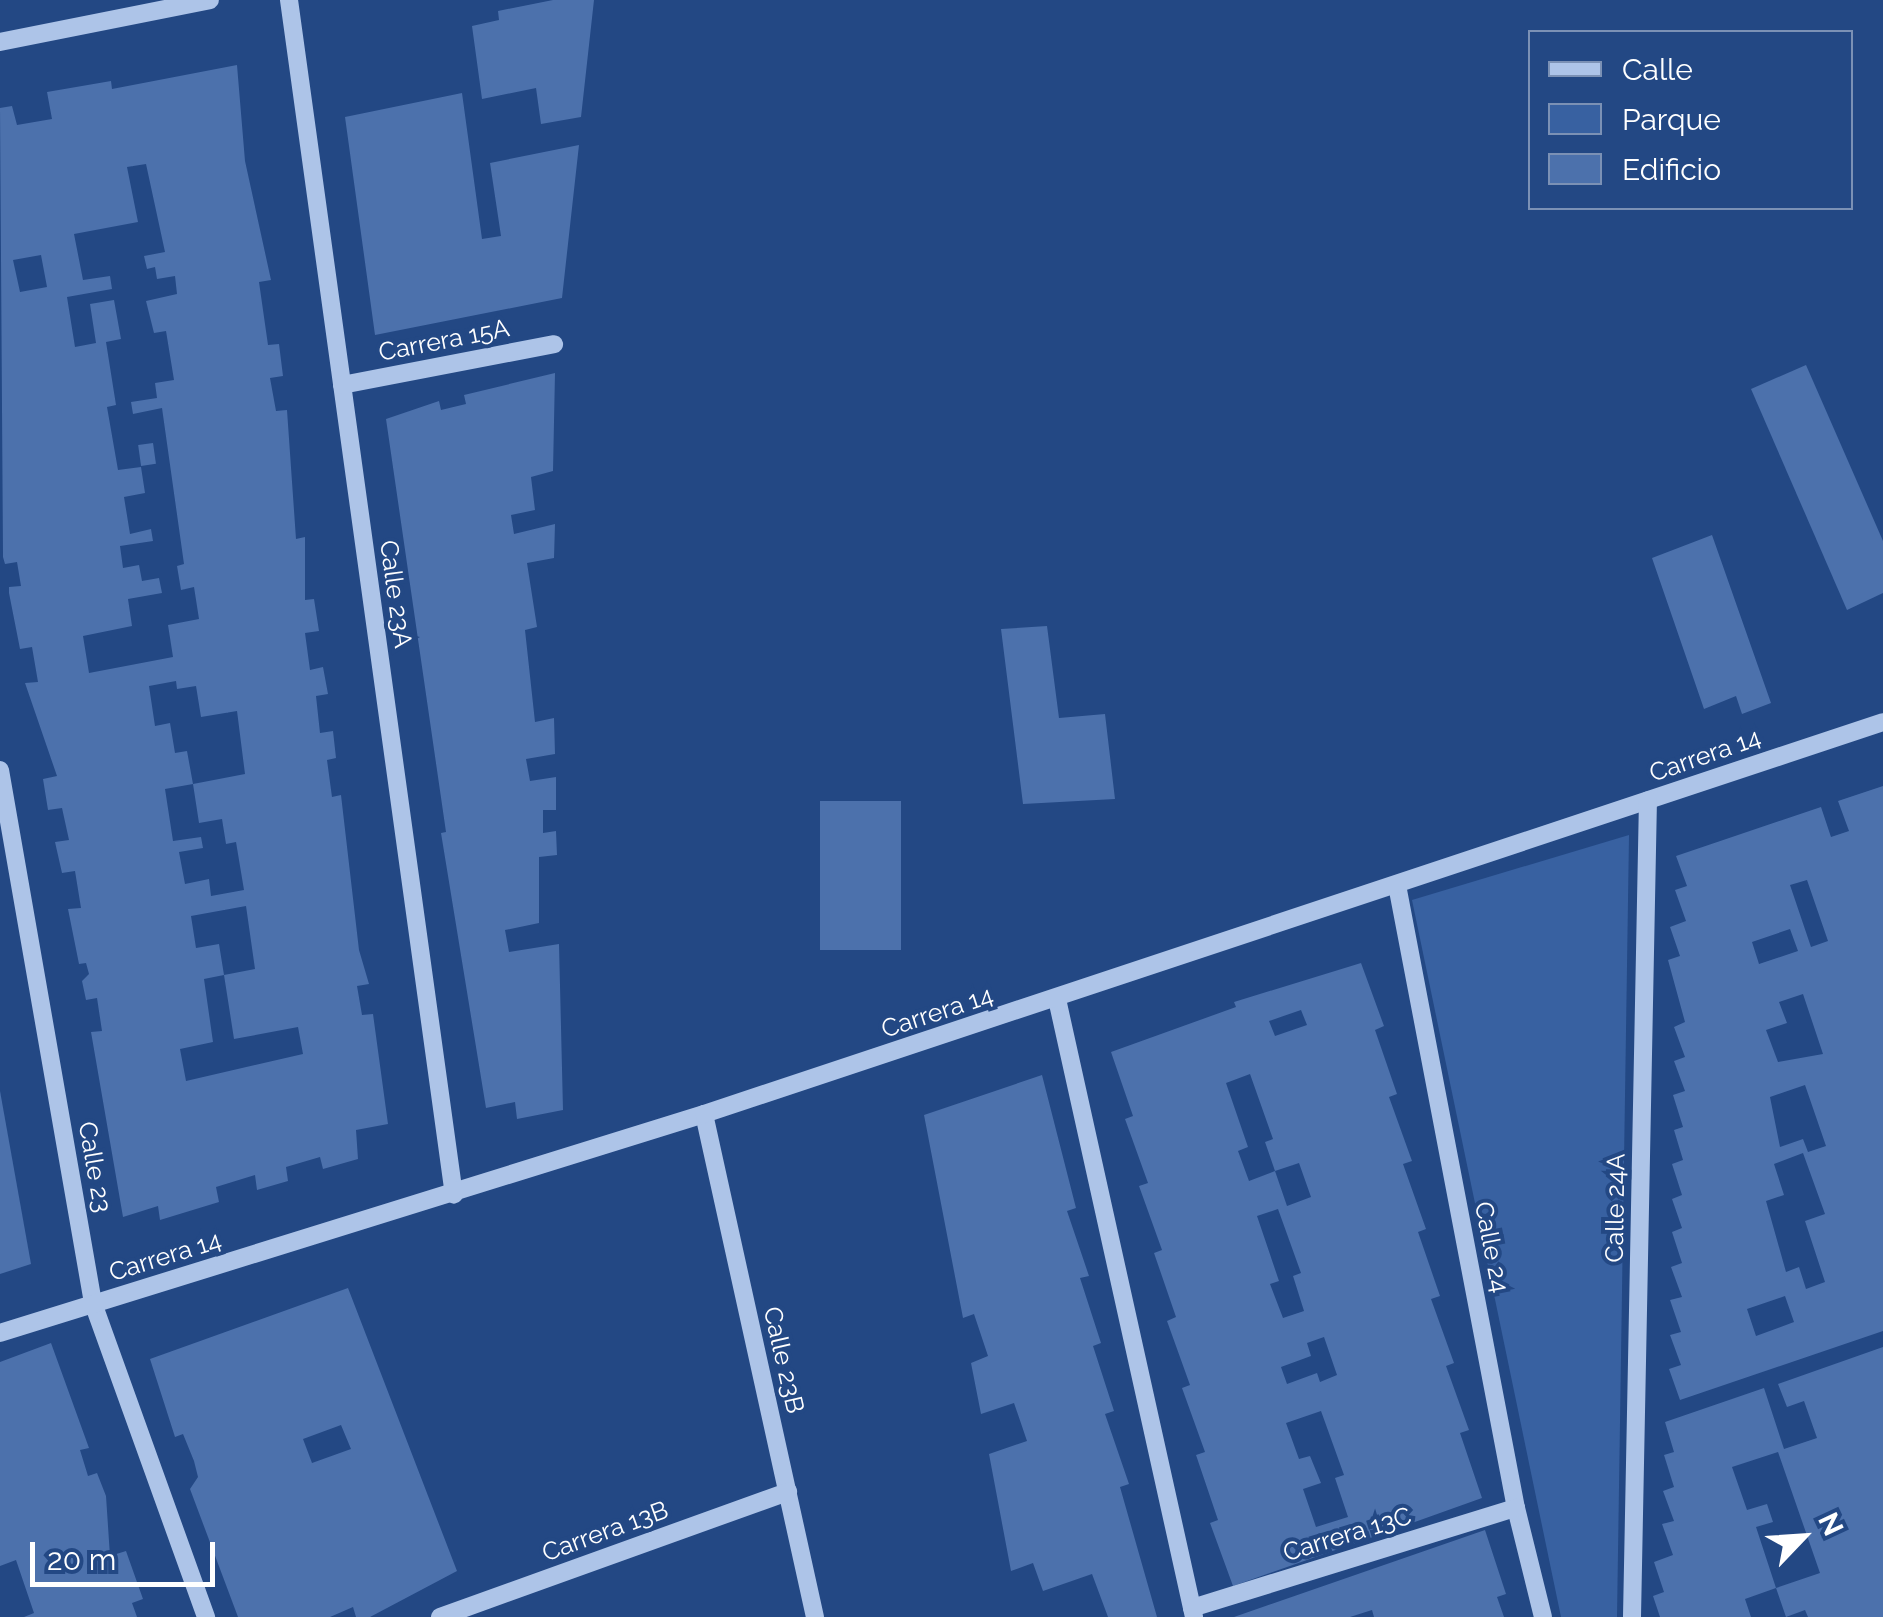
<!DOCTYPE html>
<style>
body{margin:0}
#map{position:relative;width:1883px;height:1617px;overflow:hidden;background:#234884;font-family:Raleway,sans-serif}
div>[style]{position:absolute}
.green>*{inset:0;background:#3861a1}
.building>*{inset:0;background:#4c71ac;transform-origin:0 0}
.minor>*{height:18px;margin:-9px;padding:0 9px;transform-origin:9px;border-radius:9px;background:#adc4e8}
span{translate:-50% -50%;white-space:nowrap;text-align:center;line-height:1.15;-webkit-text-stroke:8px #234884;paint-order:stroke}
.street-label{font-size:25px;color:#fff}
.legend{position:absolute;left:1528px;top:30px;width:325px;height:180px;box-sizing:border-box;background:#234884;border:2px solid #7b91b5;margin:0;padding:12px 18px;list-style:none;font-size:30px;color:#fff}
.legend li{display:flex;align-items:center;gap:20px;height:50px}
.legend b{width:50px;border:2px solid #7b91b5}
.north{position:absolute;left:1753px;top:1487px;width:100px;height:100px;-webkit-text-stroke:8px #234884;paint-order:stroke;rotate:65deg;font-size:28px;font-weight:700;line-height:40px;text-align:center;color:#fff}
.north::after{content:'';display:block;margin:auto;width:35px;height:45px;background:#fff;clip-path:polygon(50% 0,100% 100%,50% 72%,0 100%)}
.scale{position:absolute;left:30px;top:1542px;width:185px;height:45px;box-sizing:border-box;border:5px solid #fff;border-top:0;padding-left:12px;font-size:30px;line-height:35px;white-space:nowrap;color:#fff;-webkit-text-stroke:8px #234884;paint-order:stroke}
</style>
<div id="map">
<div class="green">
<i style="clip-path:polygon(1629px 835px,1617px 1617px,1561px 1617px,1412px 900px)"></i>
</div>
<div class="building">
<i style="clip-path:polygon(553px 0,594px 0,581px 117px,541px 124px,536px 88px,482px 99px,472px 26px,499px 20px,498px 11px)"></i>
<i style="clip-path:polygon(evenodd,237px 65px,245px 161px,271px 280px,259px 282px,268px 345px,279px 344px,283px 376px,270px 378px,276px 411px,287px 410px,296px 539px,305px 537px,305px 600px,314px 599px,319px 631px,305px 633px,310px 670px,323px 667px,328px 694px,316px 696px,320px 733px,333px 731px,336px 758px,327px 760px,332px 797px,341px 795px,359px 950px,369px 984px,357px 986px,362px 1015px,373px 1014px,388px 1124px,356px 1130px,358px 1159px,323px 1169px,320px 1157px,286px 1167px,288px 1181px,257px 1190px,255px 1175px,216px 1187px,219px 1202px,160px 1220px,158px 1206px,123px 1217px,91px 1032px,102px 1031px,97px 998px,86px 1000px,82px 981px,89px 974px,86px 963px,79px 964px,68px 909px,81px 908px,75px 871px,62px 873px,55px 842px,69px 840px,62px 808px,48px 810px,43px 779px,57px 776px,25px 683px,38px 682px,32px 647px,20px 649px,9px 593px,9px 587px,21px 586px,17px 562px,5px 564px,3px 557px,0 108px,12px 106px,17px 125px,52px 119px,47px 92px,111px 81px,112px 89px,237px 65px,146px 164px,165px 252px,144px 256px,147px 269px,155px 267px,157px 279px,175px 276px,177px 294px,146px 301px,154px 333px,166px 331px,174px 380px,155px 383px,157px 398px,131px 402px,133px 414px,162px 408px,184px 564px,177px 566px,181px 590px,194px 587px,199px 619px,168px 625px,173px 657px,89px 673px,83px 636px,132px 626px,128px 599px,162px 593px,159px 578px,142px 581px,139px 565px,123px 568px,120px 546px,153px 541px,151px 529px,130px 534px,124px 497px,145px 493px,141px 467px,118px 470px,107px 407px,116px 405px,106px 342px,121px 339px,114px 300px,90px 304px,96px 343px,75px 347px,67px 297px,112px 289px,110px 276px,83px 280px,74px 234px,138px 222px,127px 167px,146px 164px,237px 65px,41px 255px,47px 287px,20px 292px,13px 260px,41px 255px,237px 65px,176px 681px,177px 689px,196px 686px,201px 717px,237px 711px,245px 774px,193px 784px,199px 823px,222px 819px,226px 844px,236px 842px,244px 890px,211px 896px,209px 879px,185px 884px,179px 852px,203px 848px,201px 837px,173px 841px,165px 789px,193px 784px,187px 751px,175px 753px,170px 723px,155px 726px,149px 686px,176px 681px,237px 65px,246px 906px,255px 969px,224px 975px,219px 944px,196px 948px,191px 916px,246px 906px,237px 65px,224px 975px,234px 1039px,298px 1027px,303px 1054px,186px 1081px,180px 1049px,213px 1042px,204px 979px,224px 975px)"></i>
<i style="clip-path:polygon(462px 93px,482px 239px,501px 236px,490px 163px,579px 145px,562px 298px,375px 335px,345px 117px)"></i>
<i style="clip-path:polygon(1806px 365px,1883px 541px,1883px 593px,1847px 610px,1751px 389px)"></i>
<i style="clip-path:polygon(555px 373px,553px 471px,531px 477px,535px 510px,511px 515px,514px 534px,555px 524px,554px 558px,527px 563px,537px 627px,525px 630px,535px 722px,554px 718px,555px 754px,526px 759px,530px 781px,556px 777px,556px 810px,543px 810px,543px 833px,556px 831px,557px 855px,539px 857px,539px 923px,505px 930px,509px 952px,559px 944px,563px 1110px,517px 1119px,515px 1102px,486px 1108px,441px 833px,446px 832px,386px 419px,439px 401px,441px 410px,466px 404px,464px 395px)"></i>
<i style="left:153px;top:443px;width:21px;height:15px;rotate:82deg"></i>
<i style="clip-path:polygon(1712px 535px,1771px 703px,1742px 714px,1736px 696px,1704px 709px,1652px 558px)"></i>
<i style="clip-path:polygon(1047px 626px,1059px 718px,1105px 714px,1115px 799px,1023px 804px,1001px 629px)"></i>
<i style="clip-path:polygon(evenodd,1883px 786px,1883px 1331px,1680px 1400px,1669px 1369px,1681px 1365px,1670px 1335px,1681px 1332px,1670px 1300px,1682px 1297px,1671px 1267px,1682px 1263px,1672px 1232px,1682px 1228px,1672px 1199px,1682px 1195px,1672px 1164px,1683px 1160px,1674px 1130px,1683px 1127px,1673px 1095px,1685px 1091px,1674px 1061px,1685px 1057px,1674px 1027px,1685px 1022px,1668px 960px,1680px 956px,1670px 927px,1686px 921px,1675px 890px,1687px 886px,1676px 856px,1821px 807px,1831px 837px,1849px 831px,1838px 801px,1883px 786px,1807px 880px,1828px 941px,1811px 947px,1790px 885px,1807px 880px,1883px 786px,1790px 929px,1798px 951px,1759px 964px,1752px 942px,1790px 929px,1883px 786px,1803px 994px,1823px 1054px,1778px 1062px,1766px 1030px,1787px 1023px,1779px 1002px,1803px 994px,1883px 786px,1805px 1085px,1826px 1146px,1808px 1152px,1803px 1139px,1780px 1147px,1770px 1097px,1805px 1085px,1883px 786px,1803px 1153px,1825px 1214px,1805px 1221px,1825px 1282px,1806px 1289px,1799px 1267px,1786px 1272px,1766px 1201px,1784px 1195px,1774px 1164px,1803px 1153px,1883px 786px,1785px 1296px,1794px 1322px,1756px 1336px,1747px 1309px,1785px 1296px)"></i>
<i style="left:901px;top:801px;width:149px;height:81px;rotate:90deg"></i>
<i style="clip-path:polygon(evenodd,1361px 963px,1384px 1026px,1375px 1030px,1397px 1094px,1389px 1097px,1412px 1161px,1403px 1164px,1426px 1229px,1418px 1232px,1440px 1296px,1431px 1299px,1454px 1363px,1446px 1366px,1469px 1430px,1460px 1433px,1482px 1498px,1370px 1538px,1365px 1526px,1354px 1530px,1358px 1542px,1233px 1586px,1210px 1523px,1218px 1520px,1196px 1455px,1205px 1452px,1182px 1388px,1190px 1385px,1167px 1321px,1176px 1317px,1154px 1253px,1162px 1250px,1139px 1186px,1148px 1183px,1125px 1119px,1133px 1116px,1111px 1052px,1236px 1007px,1234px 1002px,1361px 963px,1301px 1010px,1307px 1025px,1275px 1036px,1269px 1021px,1301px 1010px,1361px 963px,1250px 1074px,1273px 1139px,1265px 1142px,1275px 1171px,1299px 1163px,1311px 1197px,1287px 1206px,1275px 1171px,1249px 1181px,1238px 1151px,1248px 1147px,1226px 1083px,1250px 1074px,1361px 963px,1278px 1209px,1301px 1273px,1293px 1276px,1304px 1311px,1283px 1318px,1270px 1284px,1279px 1281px,1257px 1216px,1278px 1209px,1361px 963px,1324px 1337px,1337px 1375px,1320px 1382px,1317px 1373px,1287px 1384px,1281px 1367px,1311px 1356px,1307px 1343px,1324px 1337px,1361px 963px,1321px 1411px,1344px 1475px,1335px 1478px,1348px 1517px,1316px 1527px,1303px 1489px,1321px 1483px,1310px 1456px,1299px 1459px,1286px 1423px,1321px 1411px)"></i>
<i style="clip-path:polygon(1042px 1075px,1076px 1208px,1067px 1211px,1089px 1276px,1080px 1278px,1101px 1343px,1093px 1346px,1114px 1411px,1105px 1414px,1129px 1484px,1120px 1487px,1157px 1617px,1108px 1617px,1092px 1574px,1043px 1591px,1033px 1563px,1011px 1571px,989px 1454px,1027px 1441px,1014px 1403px,981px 1414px,971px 1363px,988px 1356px,974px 1314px,963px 1318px,924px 1115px)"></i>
<i style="clip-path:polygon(0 1091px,31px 1264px,0 1274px)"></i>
<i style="clip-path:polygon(evenodd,348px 1288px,457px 1571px,370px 1617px,356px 1617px,353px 1607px,330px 1617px,238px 1617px,190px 1489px,198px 1477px,194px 1461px,183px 1434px,175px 1437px,150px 1359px,348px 1288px,341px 1425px,351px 1449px,312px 1463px,303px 1439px,341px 1425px)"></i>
<i style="clip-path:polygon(51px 1343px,89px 1448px,80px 1450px,88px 1476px,97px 1473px,106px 1496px,110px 1556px,126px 1551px,143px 1599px,132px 1603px,137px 1617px,24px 1617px,34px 1613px,16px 1560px,0 1566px,0 1362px)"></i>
<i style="clip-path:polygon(1883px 1347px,1883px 1617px,1808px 1617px,1805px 1610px,1786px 1617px,1776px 1588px,1820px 1573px,1778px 1452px,1732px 1467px,1747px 1510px,1767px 1504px,1773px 1522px,1756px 1527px,1776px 1588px,1745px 1599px,1751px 1617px,1660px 1617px,1653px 1596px,1664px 1592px,1654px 1562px,1673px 1555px,1662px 1524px,1674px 1521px,1663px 1491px,1674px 1487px,1664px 1455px,1674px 1452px,1665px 1422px,1764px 1388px,1784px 1449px,1817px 1438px,1804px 1401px,1787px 1407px,1778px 1384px)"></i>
<i style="clip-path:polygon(1485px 1530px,1506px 1594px,1497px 1597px,1504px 1617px,1374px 1617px,1372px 1610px,1350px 1617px,1234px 1617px)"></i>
</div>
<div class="minor">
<i style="left:289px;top:0;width:1206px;rotate:82.14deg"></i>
<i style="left:0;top:42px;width:214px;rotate:-11.3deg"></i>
<i style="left:342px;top:385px;width:216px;rotate:-10.9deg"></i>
<i style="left:0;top:770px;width:541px;rotate:80.1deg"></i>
<i style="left:93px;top:1303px;width:334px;rotate:70.2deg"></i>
<i style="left:1397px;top:885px;width:634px;rotate:79.19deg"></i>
<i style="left:1516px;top:1508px;width:112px;rotate:76.1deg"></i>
<i style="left:1057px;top:999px;width:633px;rotate:77.5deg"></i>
<i style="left:704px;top:1114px;width:515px;rotate:77.56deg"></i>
<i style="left:0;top:1333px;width:737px;rotate:-17.28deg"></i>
<i style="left:704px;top:1114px;width:1242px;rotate:-18.39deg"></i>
<i style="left:1192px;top:1608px;width:339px;rotate:-17.2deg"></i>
<i style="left:440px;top:1617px;width:370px;rotate:-19.8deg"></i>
<i style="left:1632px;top:1617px;width:817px;rotate:-88.88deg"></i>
</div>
<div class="street-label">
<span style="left:444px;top:340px;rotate:-11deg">Carrera 15A</span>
<span style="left:396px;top:594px;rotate:82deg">Calle 23A</span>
<span style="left:1705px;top:755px;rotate:-19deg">Carrera 14</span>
<span style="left:937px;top:1012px;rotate:-18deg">Carrera 14</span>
<span style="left:95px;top:1167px;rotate:80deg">Calle 23</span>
<span style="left:1615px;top:1208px;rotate:-89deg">Calle 24A</span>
<span style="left:1492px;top:1247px;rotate:79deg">Calle 24</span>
<span style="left:165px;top:1256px;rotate:-17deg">Carrera 14</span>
<span style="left:784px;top:1360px;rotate:77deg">Calle 23B</span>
<span style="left:605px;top:1531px;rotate:-20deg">Carrera 13B</span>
<span style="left:1347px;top:1534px;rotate:-17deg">Carrera 13C</span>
</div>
<ul class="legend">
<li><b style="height:12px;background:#adc4e8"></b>Calle</li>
<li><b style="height:28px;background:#3861a1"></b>Parque</li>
<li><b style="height:28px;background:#4c71ac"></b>Edificio</li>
</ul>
<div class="north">N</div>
<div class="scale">20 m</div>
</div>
